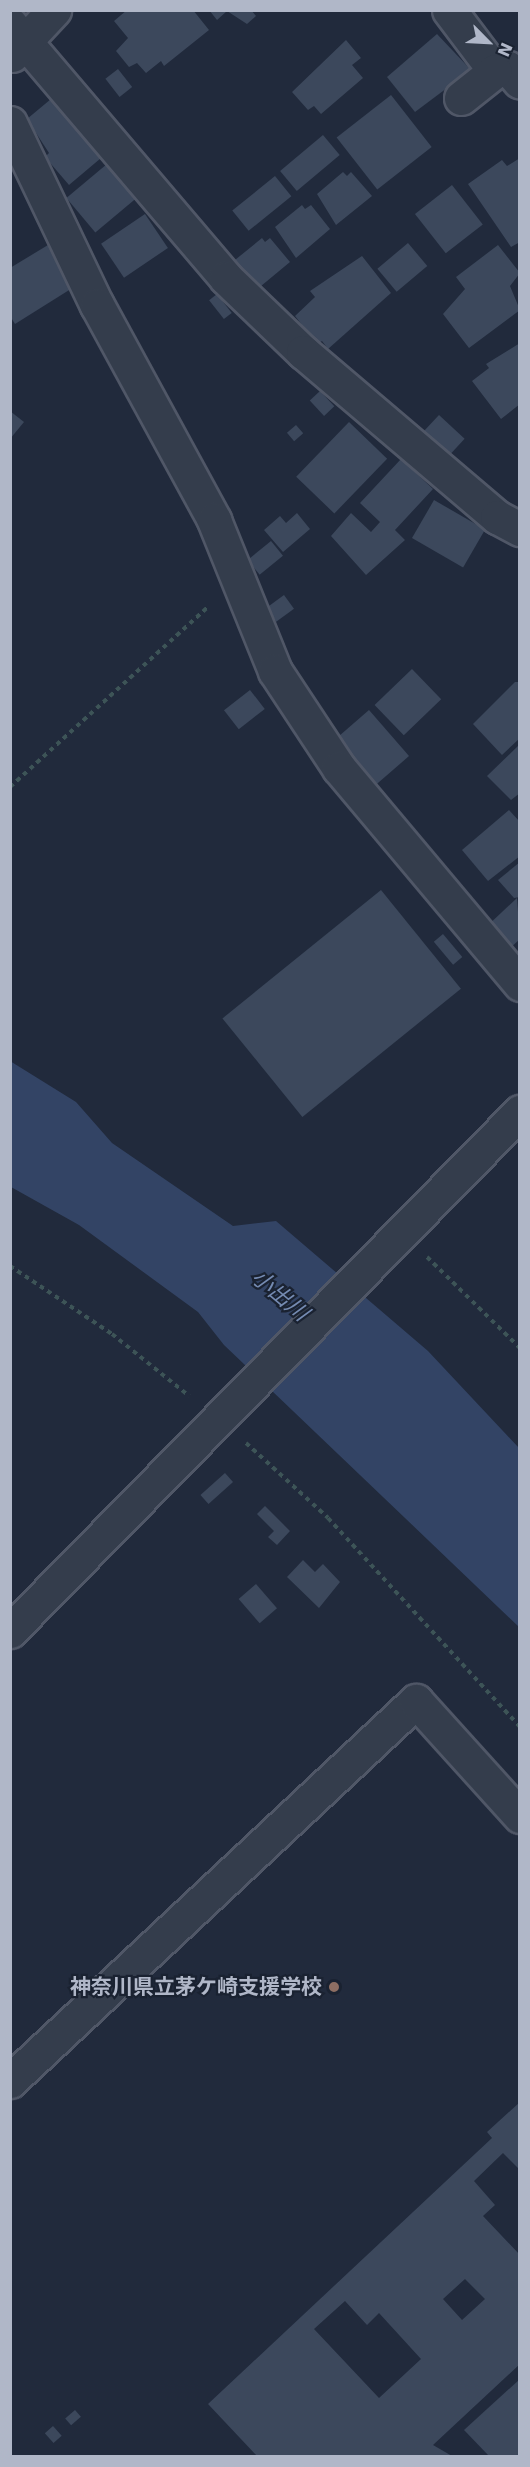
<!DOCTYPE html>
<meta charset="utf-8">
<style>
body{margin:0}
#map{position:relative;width:530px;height:2467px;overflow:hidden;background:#212a3c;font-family:"DejaVu Sans","Noto Sans JP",sans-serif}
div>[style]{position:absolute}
.water>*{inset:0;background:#334465}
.building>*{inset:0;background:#3c485c;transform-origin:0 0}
.path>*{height:4px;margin-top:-2px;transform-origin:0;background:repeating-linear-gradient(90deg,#3d5457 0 4.5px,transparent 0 9px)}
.roads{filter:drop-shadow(2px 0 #505767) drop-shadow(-2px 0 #505767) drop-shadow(0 2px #505767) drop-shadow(0 -2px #505767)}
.minor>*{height:33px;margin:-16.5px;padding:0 16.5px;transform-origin:16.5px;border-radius:16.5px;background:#343d4c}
.dots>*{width:16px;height:16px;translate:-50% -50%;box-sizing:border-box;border:3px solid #1a2231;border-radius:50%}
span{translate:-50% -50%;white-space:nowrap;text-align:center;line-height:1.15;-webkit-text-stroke:4.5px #1a2231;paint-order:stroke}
.poi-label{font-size:21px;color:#b0b7c8;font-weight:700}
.right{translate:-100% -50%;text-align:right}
.water-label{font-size:22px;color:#758bb2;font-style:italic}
.frame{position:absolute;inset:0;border:12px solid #b0b7c8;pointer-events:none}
.north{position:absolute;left:458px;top:12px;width:60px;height:60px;-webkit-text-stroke:4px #1a2231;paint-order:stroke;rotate:114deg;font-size:16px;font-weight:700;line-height:24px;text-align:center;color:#b0b7c8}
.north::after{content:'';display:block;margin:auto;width:21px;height:27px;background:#b0b7c8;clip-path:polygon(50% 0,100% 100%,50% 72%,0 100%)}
</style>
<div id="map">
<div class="water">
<i style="clip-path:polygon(10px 1061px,76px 1102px,112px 1143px,233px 1226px,276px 1221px,428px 1351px,519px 1448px,519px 1627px,224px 1345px,198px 1312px,79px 1225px,11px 1187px)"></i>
</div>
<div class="building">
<i style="clip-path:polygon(127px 10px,193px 10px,209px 30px,164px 66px,161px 61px,146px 73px,137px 63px,129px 67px,116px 51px,128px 38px,114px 21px)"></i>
<i style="clip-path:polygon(209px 10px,251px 10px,256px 16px,247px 24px,227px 11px,217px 20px)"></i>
<i style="clip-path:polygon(437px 34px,471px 70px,415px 112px,387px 77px)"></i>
<i style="clip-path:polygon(346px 40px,361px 58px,352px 65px,363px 78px,321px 114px,314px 106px,308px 110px,292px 92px)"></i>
<i style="left:118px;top:69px;width:23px;height:16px;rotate:52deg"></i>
<i style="left:391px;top:95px;width:66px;height:69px;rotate:52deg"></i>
<i style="clip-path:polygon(51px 99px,101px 158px,69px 185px,45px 157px,49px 153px,27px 119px)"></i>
<i style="left:323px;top:135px;width:26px;height:56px;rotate:50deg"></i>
<i style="clip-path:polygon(520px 158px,520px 242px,511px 247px,468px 184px,502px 160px,507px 166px)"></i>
<i style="left:107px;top:164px;width:45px;height:53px;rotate:50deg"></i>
<i style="clip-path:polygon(343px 172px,347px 176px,351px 172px,372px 196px,336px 225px,317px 194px)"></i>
<i style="left:275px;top:176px;width:26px;height:55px;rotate:51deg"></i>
<i style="left:452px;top:185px;width:50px;height:47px;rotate:52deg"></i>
<i style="clip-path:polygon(302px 205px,305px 209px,311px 205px,330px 229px,296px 258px,275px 227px)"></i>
<i style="left:145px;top:214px;width:41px;height:53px;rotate:56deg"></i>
<i style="clip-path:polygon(262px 238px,265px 242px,270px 238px,290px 262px,255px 291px,235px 260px)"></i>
<i style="left:408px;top:243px;width:30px;height:40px;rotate:50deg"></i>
<i style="clip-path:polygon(48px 245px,74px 287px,15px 324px,10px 316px,10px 268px)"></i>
<i style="clip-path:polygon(498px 245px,520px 273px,510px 286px,520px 310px,469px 348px,443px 314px,465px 289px,456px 277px)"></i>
<i style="clip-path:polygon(362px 256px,391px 293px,328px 349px,322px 341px,317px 344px,295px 316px,315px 297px,310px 291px)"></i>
<i style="left:217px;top:294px;width:24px;height:10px;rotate:52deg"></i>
<i style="clip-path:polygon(520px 343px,520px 404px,501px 419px,472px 381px,489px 368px,486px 364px)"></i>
<i style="left:320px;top:391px;width:21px;height:14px;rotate:47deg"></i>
<i style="clip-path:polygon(10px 411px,24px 422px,10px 439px)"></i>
<i style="left:439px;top:415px;width:35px;height:23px;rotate:43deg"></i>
<i style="left:349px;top:422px;width:53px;height:76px;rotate:44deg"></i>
<i style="left:296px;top:425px;width:11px;height:12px;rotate:49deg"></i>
<i style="clip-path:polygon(401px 459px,433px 489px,395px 530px,405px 540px,366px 575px,331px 536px,351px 513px,371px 532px,380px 522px,360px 503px)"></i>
<i style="left:434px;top:500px;width:59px;height:44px;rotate:30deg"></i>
<i style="clip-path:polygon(297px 513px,310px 529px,283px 552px,264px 530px,280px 516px,286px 523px)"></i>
<i style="left:271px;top:541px;width:19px;height:30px;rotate:51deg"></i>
<i style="left:284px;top:595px;width:17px;height:22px;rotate:54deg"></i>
<i style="left:412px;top:669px;width:42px;height:52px;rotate:46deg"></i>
<i style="clip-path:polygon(515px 682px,520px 682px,520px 738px,502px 755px,473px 724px)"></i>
<i style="left:250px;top:690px;width:24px;height:33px;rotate:52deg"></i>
<i style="left:369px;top:710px;width:61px;height:45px;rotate:49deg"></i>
<i style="clip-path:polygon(520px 744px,520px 793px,511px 800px,487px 776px)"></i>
<i style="clip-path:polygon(509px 810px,520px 822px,520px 856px,488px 881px,462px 850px)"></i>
<i style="clip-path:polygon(520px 862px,520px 897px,514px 898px,498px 880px)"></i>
<i style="left:381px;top:890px;width:127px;height:204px;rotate:51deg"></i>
<i style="clip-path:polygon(517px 898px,520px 939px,508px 950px,486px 927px)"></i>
<i style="left:443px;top:934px;width:30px;height:12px;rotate:50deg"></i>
<i style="left:225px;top:1473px;width:12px;height:33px;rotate:48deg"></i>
<i style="clip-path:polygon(265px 1506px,290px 1531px,277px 1545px,268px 1537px,274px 1531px,257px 1514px)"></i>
<i style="clip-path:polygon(303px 1560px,315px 1572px,323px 1564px,340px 1582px,319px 1608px,287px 1577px)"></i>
<i style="left:256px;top:1584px;width:32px;height:23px;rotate:49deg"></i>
<i style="clip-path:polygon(evenodd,520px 2102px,520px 2170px,503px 2153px,474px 2181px,495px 2205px,483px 2216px,520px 2255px,520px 2364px,433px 2445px,452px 2456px,257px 2456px,208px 2404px,492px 2138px,487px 2132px,520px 2102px,465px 2279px,485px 2299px,462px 2320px,443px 2299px,465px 2279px,520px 2102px,345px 2301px,367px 2325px,379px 2313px,421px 2359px,379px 2398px,314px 2329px,345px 2301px)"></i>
<i style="clip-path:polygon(520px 2379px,520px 2456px,489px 2456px,464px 2430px)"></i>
<i style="left:75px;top:2410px;width:9px;height:13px;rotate:49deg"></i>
<i style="left:53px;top:2426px;width:13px;height:11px;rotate:48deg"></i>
</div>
<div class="path">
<i style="left:10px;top:787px;width:269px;rotate:-42.3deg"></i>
<i style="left:427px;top:1257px;width:130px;rotate:44.4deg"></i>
<i style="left:10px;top:1266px;width:123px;rotate:33.7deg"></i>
<i style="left:112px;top:1334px;width:99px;rotate:38.8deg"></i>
<i style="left:246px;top:1443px;width:111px;rotate:42.4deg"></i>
<i style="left:328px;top:1518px;width:284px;rotate:47.4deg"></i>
</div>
<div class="roads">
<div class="minor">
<i style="left:449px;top:10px;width:76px;rotate:53deg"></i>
<i style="left:495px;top:71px;width:13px;rotate:-13deg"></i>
<i style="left:508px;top:68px;width:18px;rotate:49deg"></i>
<i style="left:10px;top:24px;width:333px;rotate:49.6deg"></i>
<i style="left:226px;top:278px;width:107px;rotate:43.9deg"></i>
<i style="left:303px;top:352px;width:255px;rotate:40.4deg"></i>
<i style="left:497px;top:517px;width:26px;rotate:28deg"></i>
<i style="left:12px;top:55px;width:62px;rotate:-47deg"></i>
<i style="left:461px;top:98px;width:43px;rotate:-38.5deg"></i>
<i style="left:10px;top:123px;width:202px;rotate:64.5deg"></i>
<i style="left:97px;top:305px;width:245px;rotate:61.4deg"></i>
<i style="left:214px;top:520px;width:163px;rotate:68deg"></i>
<i style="left:275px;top:671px;width:116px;rotate:56.6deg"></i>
<i style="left:339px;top:768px;width:282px;rotate:50deg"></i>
<i style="left:10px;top:1631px;width:728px;rotate:-45.5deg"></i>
<i style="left:10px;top:2081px;width:556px;rotate:-43.11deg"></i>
<i style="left:416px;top:1701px;width:155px;rotate:47.9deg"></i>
</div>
</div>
<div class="dots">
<i style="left:334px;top:1987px;background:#8d6e63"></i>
</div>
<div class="poi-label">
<span class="right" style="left:322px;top:1987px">神奈川県立茅ケ崎支援学校</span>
</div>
<div class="water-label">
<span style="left:280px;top:1295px;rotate:40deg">小出川</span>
</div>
<div class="frame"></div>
<div class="north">N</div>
</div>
